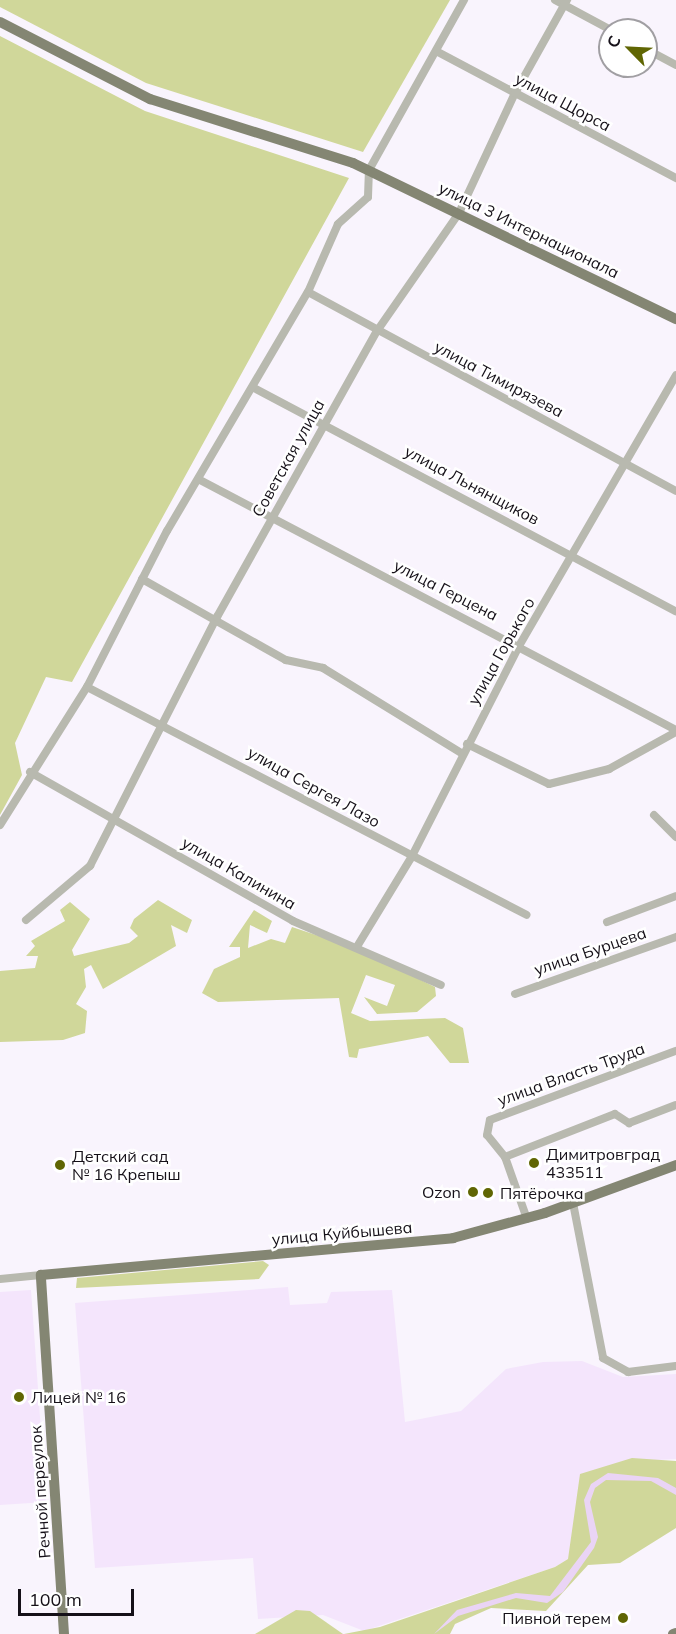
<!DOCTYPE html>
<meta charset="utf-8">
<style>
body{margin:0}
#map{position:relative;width:676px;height:1634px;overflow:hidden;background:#f9f4fd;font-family:Mulish,sans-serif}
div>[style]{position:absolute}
.built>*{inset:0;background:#f4e5fc}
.green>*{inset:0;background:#d0d79a}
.water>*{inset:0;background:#ead4f5}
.minor>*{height:8px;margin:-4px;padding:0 4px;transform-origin:4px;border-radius:4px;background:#b8b9af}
.major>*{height:10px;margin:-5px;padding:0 5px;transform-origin:5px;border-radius:5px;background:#848673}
.dots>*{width:16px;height:16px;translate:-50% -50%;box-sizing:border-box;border:3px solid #fff;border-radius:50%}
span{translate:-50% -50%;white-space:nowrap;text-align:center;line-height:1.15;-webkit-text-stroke:5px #fff;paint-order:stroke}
.street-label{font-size:16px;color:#151018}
.poi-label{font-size:16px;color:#151018}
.left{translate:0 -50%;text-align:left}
.right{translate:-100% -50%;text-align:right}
.north{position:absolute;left:598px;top:18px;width:60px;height:60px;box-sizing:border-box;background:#fff;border:2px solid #a19fa3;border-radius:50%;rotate:294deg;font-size:16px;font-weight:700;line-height:24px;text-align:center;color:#151018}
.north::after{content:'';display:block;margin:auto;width:21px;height:27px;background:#606603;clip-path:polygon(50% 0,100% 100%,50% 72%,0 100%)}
.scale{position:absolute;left:18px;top:1589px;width:116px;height:27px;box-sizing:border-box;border:3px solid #151018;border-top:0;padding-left:8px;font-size:18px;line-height:21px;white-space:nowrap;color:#151018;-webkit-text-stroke:4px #fff;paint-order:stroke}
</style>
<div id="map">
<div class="built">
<i style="clip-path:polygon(288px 1287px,290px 1305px,327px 1303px,331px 1292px,392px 1290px,405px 1422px,461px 1411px,506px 1369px,543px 1362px,582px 1361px,623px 1377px,676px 1374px,676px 1459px,619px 1462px,568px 1559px,555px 1567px,364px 1631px,323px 1615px,258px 1619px,253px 1558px,95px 1568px,75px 1303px)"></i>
<i style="clip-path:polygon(31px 1290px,46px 1502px,0 1505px,0 1292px)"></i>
</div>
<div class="green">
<i style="clip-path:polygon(0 0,450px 0,363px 152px,146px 83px,0 7px)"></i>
<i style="clip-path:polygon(0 36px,145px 111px,349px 178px,72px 682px,46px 677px,15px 743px,22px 775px,0 815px)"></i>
<i style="clip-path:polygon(158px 900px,192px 920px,187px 933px,171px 925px,176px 946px,103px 989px,91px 965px,84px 969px,86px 987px,76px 1004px,87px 1011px,85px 1033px,63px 1040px,0 1042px,0 971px,35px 968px,38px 956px,26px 956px,35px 946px,31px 941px,65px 921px,60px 910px,70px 902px,90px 919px,72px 950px,74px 956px,129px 943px,138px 936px,130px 928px,134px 919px)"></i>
<i style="clip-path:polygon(254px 910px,272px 921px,267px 933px,250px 925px,248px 948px,271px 939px,285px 943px,292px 927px,358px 949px,435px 987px,436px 996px,417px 1012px,377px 1014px,364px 997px,387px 1006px,395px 985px,366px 975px,351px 1013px,370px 1021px,445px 1018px,463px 1028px,469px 1063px,450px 1063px,428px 1036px,359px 1049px,357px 1058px,349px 1057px,339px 998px,218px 1002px,202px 993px,214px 969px,240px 957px,240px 947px,229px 947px)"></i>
<i style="clip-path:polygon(263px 1261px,269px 1265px,259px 1279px,76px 1288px,77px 1278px)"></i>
<i style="clip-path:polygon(632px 1458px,676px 1461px,676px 1528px,620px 1563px,588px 1565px,546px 1611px,491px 1608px,455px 1624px,450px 1634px,344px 1634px,380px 1627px,555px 1567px,568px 1559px,580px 1474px)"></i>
<i style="clip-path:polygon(296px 1610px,310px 1611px,343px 1634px,255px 1634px)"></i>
</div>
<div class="water">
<i style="clip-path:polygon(608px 1473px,658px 1478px,676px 1488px,676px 1495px,651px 1481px,606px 1480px,595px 1488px,590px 1502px,598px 1537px,594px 1548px,563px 1592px,547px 1603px,516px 1598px,458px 1616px,434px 1634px,457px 1610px,516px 1593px,550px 1596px,591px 1542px,584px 1500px,591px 1484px)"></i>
</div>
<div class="minor">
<i style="left:555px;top:0;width:64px;rotate:28.2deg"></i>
<i style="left:646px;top:49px;width:34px;rotate:28deg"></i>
<i style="left:436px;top:51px;width:272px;rotate:27.9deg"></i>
<i style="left:308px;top:292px;width:418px;rotate:28.4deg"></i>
<i style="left:254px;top:388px;width:477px;rotate:27.9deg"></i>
<i style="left:200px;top:480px;width:538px;rotate:27.71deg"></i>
<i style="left:142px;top:579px;width:165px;rotate:29.4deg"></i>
<i style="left:286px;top:660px;width:38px;rotate:12deg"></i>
<i style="left:323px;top:668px;width:164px;rotate:31.6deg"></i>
<i style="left:87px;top:687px;width:495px;rotate:27.4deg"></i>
<i style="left:467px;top:744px;width:91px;rotate:26deg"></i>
<i style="left:549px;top:784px;width:62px;rotate:-14deg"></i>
<i style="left:609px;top:769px;width:77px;rotate:-28.9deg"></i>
<i style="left:30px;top:772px;width:302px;rotate:29.5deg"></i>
<i style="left:293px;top:921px;width:161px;rotate:23.4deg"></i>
<i style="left:654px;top:815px;width:31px;rotate:45deg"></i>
<i style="left:0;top:825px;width:163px;rotate:-57.8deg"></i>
<i style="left:87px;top:687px;width:175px;rotate:-62.9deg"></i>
<i style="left:167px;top:531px;width:277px;rotate:-59.5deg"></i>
<i style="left:308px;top:292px;width:74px;rotate:-66.2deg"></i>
<i style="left:338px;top:224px;width:40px;rotate:-42deg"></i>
<i style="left:368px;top:197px;width:27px;rotate:-88deg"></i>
<i style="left:369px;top:170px;width:195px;rotate:-60.8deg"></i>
<i style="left:26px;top:920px;width:84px;rotate:-40.2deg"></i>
<i style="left:90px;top:866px;width:280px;rotate:-63deg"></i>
<i style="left:217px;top:617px;width:328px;rotate:-60.8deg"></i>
<i style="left:377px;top:331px;width:144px;rotate:-55.2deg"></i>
<i style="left:459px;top:213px;width:132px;rotate:-65deg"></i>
<i style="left:515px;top:93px;width:107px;rotate:-60.8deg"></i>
<i style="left:607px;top:922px;width:74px;rotate:-20.6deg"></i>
<i style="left:358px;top:945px;width:102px;rotate:-58.7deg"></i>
<i style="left:411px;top:858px;width:238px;rotate:-63deg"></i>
<i style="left:519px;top:646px;width:313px;rotate:-59.9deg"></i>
<i style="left:515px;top:994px;width:171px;rotate:-19.5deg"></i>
<i style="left:505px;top:1157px;width:118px;rotate:-21.4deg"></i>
<i style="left:615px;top:1114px;width:17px;rotate:33deg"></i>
<i style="left:629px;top:1123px;width:50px;rotate:-21deg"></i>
<i style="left:573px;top:1203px;width:158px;rotate:79deg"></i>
<i style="left:603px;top:1358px;width:29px;rotate:29deg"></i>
<i style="left:628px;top:1372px;width:48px;rotate:-7.1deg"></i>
<i style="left:527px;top:1219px;width:66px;rotate:-109.5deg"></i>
<i style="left:505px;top:1157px;width:28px;rotate:-129deg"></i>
<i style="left:487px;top:1135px;width:15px;rotate:-79deg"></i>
<i style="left:490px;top:1120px;width:198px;rotate:-20.4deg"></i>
<i style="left:0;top:1279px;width:41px;rotate:-5.6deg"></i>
</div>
<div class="major">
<i style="left:0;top:22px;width:169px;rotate:27.2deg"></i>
<i style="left:150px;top:99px;width:213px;rotate:17.5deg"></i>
<i style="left:353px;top:163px;width:359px;rotate:25.8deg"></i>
<i style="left:64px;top:1634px;width:360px;rotate:-93.7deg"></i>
<i style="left:41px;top:1275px;width:414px;rotate:-5.1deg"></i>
<i style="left:453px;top:1238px;width:95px;rotate:-15.2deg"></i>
<i style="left:545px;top:1213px;width:140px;rotate:-20.1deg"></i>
<i style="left:673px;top:1634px;width:3px;rotate:-18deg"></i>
</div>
<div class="dots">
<i style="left:534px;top:1163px;background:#606603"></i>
<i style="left:60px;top:1165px;background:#606603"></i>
<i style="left:473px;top:1192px;background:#606603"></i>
<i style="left:488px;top:1193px;background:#606603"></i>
<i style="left:19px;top:1397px;background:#606603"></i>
<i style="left:623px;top:1618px;background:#606603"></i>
</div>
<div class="street-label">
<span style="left:563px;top:102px;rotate:28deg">улица Щорса</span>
<span style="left:529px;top:230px;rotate:26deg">улица 3 Интернационала</span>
<span style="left:499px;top:379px;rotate:28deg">улица Тимирязева</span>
<span style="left:288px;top:458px;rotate:-61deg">Советская улица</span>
<span style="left:472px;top:485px;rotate:28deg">улица Льнянщиков</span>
<span style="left:446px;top:590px;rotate:27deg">улица Герцена</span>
<span style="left:501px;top:651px;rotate:-61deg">улица Горького</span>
<span style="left:314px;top:787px;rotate:29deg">улица Сергея Лазо</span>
<span style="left:239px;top:873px;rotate:30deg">улица Калинина</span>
<span style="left:590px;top:951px;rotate:-19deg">улица Бурцева</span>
<span style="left:571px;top:1074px;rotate:-20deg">улица Власть Труда</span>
<span style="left:342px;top:1233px;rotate:-5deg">улица Куйбышева</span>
<span style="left:40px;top:1492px;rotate:-94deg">Речной переулок</span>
</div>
<div class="poi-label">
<span class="left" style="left:546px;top:1163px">Димитровград<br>433511</span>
<span class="left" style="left:72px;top:1165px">Детский сад<br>№ 16 Крепыш</span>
<span class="right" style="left:461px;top:1192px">Ozon</span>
<span class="left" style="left:500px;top:1193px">Пятёрочка</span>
<span class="left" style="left:31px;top:1397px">Лицей № 16</span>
<span class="right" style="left:611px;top:1618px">Пивной терем</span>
</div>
<div class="north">С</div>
<div class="scale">100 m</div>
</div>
